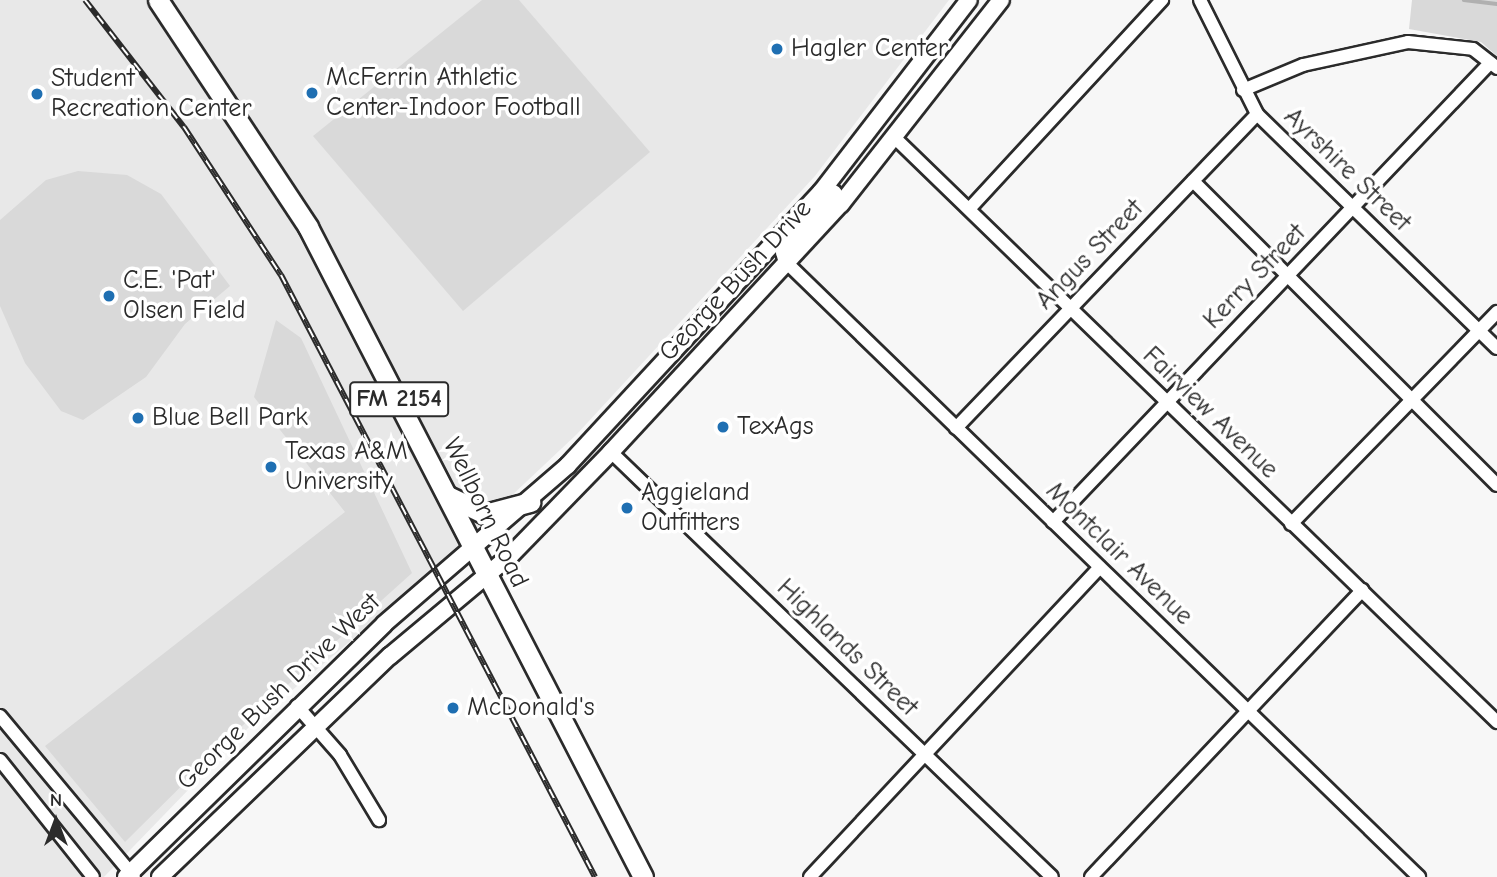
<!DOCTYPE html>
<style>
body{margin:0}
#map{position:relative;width:1497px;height:877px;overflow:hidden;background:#f7f7f7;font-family:"Comic Neue",sans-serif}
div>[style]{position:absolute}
.built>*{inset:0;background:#e8e8e8}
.green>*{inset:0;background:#d9d9d9}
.stream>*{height:3.5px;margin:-1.75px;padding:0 1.75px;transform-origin:1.75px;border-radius:1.75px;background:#b0b0b0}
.roads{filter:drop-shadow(2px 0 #2b2b2b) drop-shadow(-2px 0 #2b2b2b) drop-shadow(0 2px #2b2b2b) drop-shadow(0 -2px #2b2b2b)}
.minor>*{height:12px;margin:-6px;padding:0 6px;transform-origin:6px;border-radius:6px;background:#fff}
.secondary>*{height:16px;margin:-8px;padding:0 8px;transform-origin:8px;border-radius:8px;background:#fff}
.primary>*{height:19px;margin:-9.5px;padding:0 9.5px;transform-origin:9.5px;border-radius:9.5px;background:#fff}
.rail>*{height:6px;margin-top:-3px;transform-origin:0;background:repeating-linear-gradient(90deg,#fff 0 10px,#2b2b2b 0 20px);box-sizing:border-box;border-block:2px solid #2b2b2b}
.dots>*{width:19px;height:19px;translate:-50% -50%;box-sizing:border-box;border:4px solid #fff;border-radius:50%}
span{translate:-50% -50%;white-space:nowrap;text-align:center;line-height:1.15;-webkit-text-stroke:7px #fff;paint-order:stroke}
.shield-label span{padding:2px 5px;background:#fff;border:2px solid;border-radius:5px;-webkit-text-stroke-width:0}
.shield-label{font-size:24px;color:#2b2b2b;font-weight:700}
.poi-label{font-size:26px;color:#2b2b2b}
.left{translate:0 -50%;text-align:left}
.street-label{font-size:26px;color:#2b2b2b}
.north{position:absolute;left:21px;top:786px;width:70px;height:70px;-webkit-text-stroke:5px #fff;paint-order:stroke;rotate:0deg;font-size:19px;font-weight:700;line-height:28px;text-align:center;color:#2b2b2b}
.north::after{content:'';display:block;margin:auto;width:24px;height:32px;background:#2b2b2b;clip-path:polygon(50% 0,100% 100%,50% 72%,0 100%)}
</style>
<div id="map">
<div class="built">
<i style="clip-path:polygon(0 0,949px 0,815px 176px,577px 434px,419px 583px,250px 726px,104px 877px,0 877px)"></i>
</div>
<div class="green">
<i style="clip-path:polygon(482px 0,519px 0,650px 152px,463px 311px,313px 136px)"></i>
<i style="clip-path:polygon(1412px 0,1497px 0,1497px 56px,1481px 42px,1409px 29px)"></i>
<i style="clip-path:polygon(78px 171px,127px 175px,161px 194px,230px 286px,185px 324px,146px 377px,83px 420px,61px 411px,25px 363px,0 306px,0 220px,46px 180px)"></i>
<i style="clip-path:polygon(276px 320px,301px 338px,412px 573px,242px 726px,125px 842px,45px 746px,345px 512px,254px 397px)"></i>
</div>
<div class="stream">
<i style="left:1464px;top:0;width:33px;rotate:7deg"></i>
</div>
<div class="roads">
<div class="minor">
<i style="left:1200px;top:0;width:127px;rotate:63.4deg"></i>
<i style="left:1257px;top:114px;width:335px;rotate:44.3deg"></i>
<i style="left:1243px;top:90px;width:65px;rotate:-22.6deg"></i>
<i style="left:1303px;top:65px;width:107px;rotate:-12.4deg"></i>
<i style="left:1408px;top:42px;width:65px;rotate:6.1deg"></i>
<i style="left:1473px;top:49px;width:31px;rotate:38deg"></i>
<i style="left:893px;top:136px;width:842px;rotate:44.13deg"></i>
<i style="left:1193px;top:181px;width:430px;rotate:45deg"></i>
<i style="left:971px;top:207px;width:282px;rotate:-47.3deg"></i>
<i style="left:788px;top:264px;width:880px;rotate:44.17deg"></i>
<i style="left:956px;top:428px;width:435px;rotate:-46.2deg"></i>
<i style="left:611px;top:452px;width:612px;rotate:43.94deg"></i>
<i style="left:1053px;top:522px;width:634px;rotate:-46.41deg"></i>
<i style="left:1291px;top:524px;width:296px;rotate:-45.8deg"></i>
<i style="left:297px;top:706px;width:65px;rotate:48.7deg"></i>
<i style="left:340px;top:755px;width:76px;rotate:59deg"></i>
<i style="left:0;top:716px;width:209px;rotate:50.2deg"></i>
<i style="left:0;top:760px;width:149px;rotate:51.5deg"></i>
<i style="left:810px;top:877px;width:424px;rotate:-46.9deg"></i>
<i style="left:1091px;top:877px;width:395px;rotate:-46.6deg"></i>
</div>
<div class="secondary">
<i style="left:787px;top:263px;width:11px;rotate:-105deg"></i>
<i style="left:784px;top:252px;width:77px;rotate:-49.7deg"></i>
<i style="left:126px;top:877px;width:361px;rotate:-44.4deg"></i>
<i style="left:384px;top:624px;width:243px;rotate:-40.8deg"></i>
<i style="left:568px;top:465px;width:372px;rotate:-47.2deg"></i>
<i style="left:821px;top:192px;width:242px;rotate:-52.4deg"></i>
<i style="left:160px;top:877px;width:319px;rotate:-43.9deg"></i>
<i style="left:390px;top:656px;width:158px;rotate:-39.9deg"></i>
<i style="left:511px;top:555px;width:144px;rotate:-45.8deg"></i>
<i style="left:611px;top:452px;width:338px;rotate:-47.2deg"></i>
<i style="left:841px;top:204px;width:259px;rotate:-51.9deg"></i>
</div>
<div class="primary">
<i style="left:158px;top:0;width:272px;rotate:56.5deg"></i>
<i style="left:308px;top:227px;width:731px;rotate:62.73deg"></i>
<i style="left:448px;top:496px;width:41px;rotate:25.9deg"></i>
<i style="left:485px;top:514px;width:47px;rotate:-14.9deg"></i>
</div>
</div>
<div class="rail">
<i style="left:85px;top:0;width:161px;rotate:52.1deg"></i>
<i style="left:184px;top:127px;width:177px;rotate:56.8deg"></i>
<i style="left:281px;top:275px;width:679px;rotate:62.45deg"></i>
</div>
<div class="dots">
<i style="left:777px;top:49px;background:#1f6fb2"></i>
<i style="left:312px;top:93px;background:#1f6fb2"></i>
<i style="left:37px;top:94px;background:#1f6fb2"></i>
<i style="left:109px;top:296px;background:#1f6fb2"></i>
<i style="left:138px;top:418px;background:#1f6fb2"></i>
<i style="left:723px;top:427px;background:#1f6fb2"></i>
<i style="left:271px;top:467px;background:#1f6fb2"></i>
<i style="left:627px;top:508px;background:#1f6fb2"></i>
<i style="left:453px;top:708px;background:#1f6fb2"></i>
</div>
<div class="shield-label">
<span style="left:399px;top:399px">FM 2154</span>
</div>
<div class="poi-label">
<span class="left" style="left:791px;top:49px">Hagler Center</span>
<span class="left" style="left:326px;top:93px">McFerrin Athletic<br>Center-Indoor Football</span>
<span class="left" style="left:51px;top:94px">Student<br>Recreation Center</span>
<span class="left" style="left:123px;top:296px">C.E. 'Pat'<br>Olsen Field</span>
<span class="left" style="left:152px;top:418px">Blue Bell Park</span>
<span class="left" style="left:737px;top:427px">TexAgs</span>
<span class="left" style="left:285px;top:467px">Texas A&amp;M<br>University</span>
<span class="left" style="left:641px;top:508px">Aggieland<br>Outfitters</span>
<span class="left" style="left:467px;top:708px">McDonald's</span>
</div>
<div class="street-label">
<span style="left:1347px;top:170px;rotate:44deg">Ayrshire Street</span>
<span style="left:1090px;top:255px;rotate:-46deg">Angus Street</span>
<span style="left:1255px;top:277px;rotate:-46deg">Kerry Street</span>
<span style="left:736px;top:281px;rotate:-47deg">George Bush Drive</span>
<span style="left:1210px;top:413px;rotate:44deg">Fairview Avenue</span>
<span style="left:485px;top:513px;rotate:64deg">Wellborn Road</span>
<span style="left:1119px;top:554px;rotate:44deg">Montclair Avenue</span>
<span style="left:847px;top:648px;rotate:44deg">Highlands Street</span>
<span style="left:279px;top:692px;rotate:-44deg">George Bush Drive West</span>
</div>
<div class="north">N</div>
</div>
